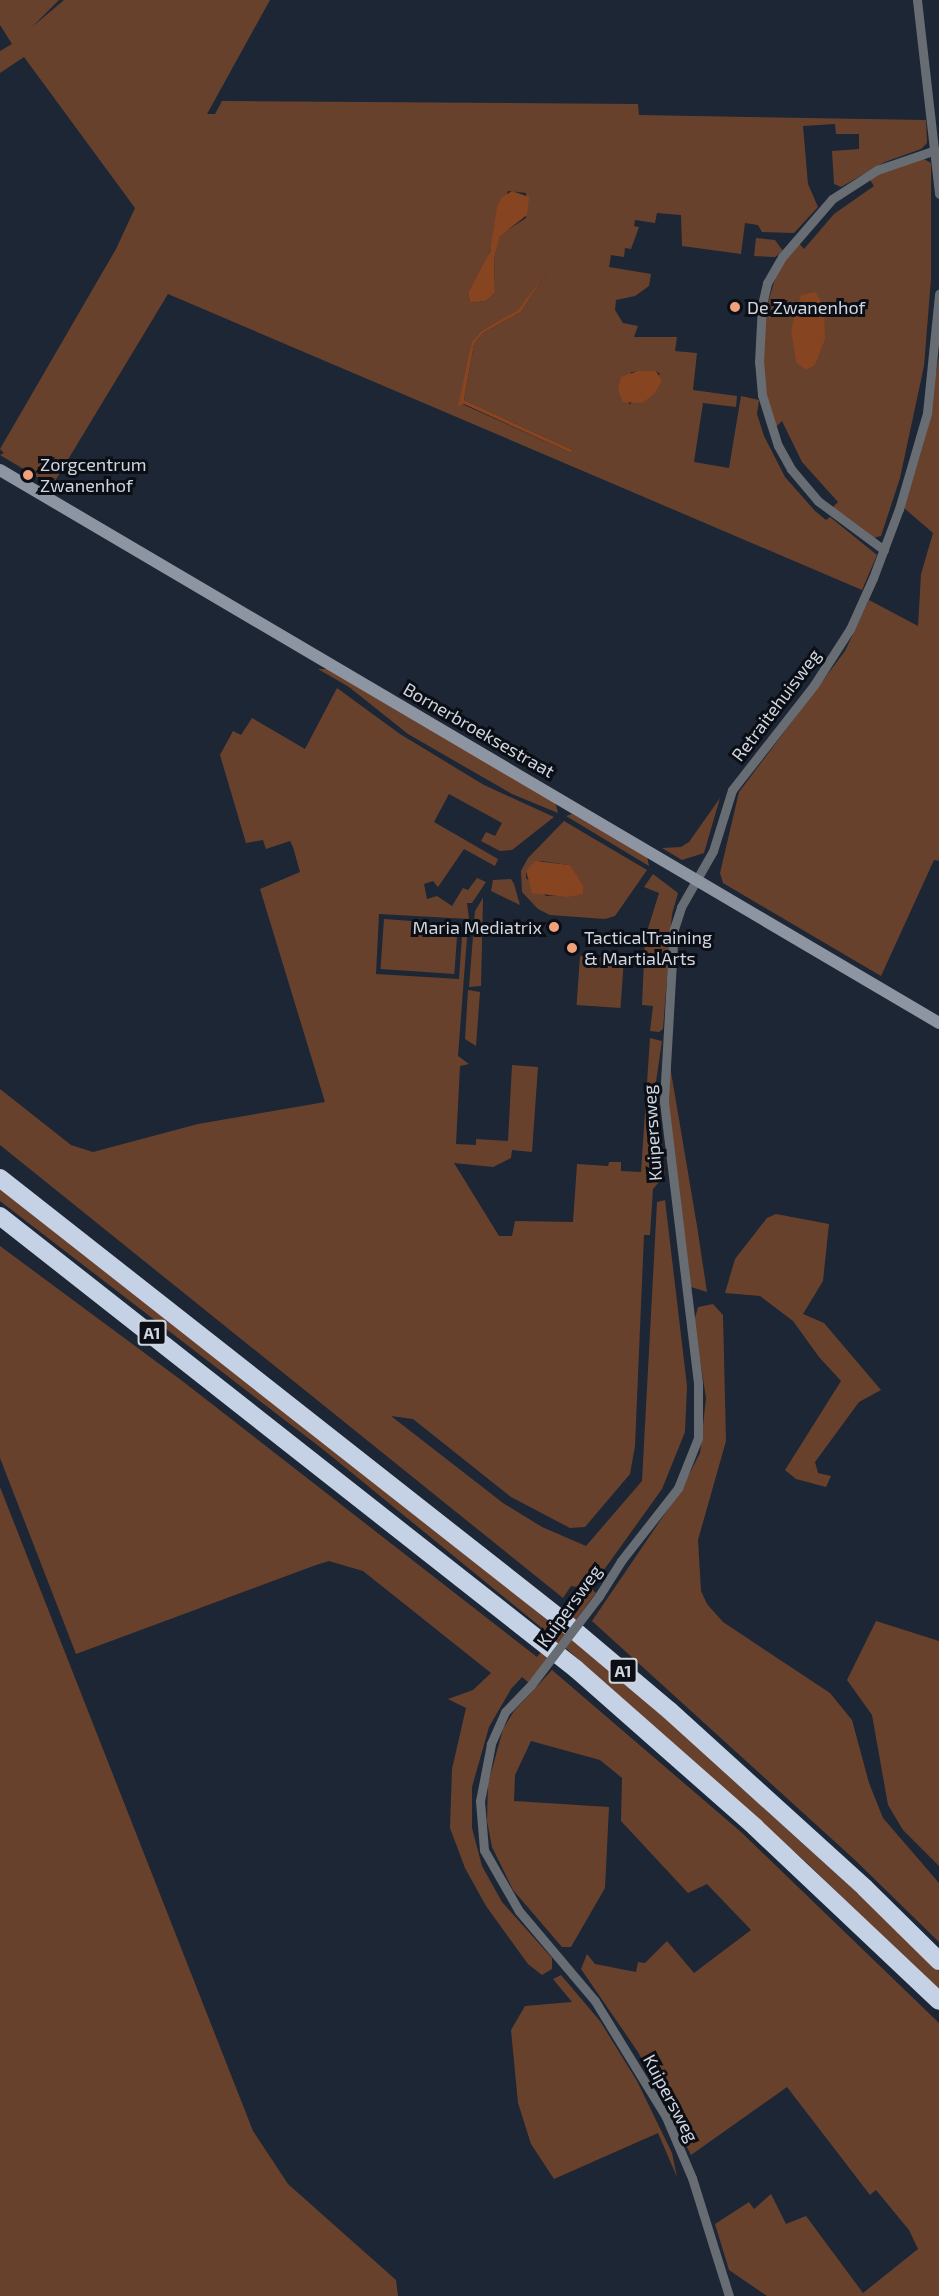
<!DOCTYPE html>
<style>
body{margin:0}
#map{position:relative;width:939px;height:2296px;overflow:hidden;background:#1d2634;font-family:"Exo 2",sans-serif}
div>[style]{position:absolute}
.green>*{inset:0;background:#68412d;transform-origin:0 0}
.water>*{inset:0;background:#874420}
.minor>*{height:9px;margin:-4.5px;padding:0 4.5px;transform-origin:4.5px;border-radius:4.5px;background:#686d74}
.secondary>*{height:12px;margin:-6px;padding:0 6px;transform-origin:6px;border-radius:6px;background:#8e95a2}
.motorway>*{height:18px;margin:-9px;padding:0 9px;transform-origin:9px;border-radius:9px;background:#c5d1e5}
.minor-bridge>*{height:9px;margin:-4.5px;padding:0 4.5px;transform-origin:4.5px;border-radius:4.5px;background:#686d74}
.dots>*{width:16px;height:16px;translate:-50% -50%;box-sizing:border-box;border:3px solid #0b0e15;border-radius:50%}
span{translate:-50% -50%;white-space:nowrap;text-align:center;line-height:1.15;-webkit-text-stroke:6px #0b0e15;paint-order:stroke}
.shield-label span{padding:2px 4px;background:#0b0e15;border:2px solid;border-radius:4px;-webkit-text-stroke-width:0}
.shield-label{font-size:16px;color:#d0d6e0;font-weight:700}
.poi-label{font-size:18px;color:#d0d6e0}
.left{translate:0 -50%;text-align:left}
.right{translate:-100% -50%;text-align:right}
.street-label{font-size:18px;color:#d0d6e0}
</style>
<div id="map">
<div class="green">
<i style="clip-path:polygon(evenodd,0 0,59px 0,32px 27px,64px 0,270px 0,207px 114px,215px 114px,222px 101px,638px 104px,639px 115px,926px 120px,927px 143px,921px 149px,885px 162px,841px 187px,834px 184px,832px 151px,859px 149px,859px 134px,836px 134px,835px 124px,803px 126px,808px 184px,818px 207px,794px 233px,762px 232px,758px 225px,745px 223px,741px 254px,682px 246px,681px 215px,657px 213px,655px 223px,635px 220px,634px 226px,639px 227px,631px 249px,625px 248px,624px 257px,611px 255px,609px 267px,651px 274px,649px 286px,635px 296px,616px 300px,615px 310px,623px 323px,638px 326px,634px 337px,677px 337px,675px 351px,697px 353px,693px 390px,737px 396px,736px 407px,703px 403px,694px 462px,729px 468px,741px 396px,759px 400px,757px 414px,764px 436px,785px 477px,815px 511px,826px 520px,830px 517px,877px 555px,862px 590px,168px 294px,52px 486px,0 455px,4px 453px,0 449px,116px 249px,135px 208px,24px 57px,0 73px,0 51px,12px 44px,0 25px,0 0,508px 191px,526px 193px,526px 218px,500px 235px,494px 259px,495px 293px,486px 301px,470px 303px,468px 293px,487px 261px,508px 191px,0 0,548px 270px,521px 312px,483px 333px,474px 344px,464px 400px,573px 450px,571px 453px,462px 404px,472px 341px,481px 331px,519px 310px,548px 270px,0 0,656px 371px,660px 374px,629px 405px,631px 372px,656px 371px)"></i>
<i style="clip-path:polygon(922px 158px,931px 163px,931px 279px,924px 366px,900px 478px,881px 536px,873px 538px,831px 509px,838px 502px,802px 462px,782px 421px,774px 429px,763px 378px,764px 317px,778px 268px,797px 241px,804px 249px,834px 214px,874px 186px,868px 177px)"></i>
<i style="clip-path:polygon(756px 238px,775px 240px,783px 251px,775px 257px,754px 256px)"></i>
<i style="clip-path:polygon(939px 356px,939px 861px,934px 860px,881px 976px,723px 883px,720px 873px,739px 792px,845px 651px,869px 600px,918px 626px,921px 574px,933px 533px,904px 508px,923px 445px)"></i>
<i style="clip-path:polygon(318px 669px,329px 669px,555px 801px,558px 813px,512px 794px,408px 734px,349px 687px)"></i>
<i style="clip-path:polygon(337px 688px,400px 734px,484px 785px,554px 817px,512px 850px,500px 851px,481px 841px,486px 832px,495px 836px,502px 823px,449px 794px,434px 822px,498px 859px,495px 866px,464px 849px,438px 887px,433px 881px,424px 884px,427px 899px,437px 896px,452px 906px,463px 888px,468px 890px,477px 878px,486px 882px,472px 903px,467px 903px,469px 919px,379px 914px,376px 974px,459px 979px,462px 937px,467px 937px,458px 1056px,469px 1064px,460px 1066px,456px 1144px,476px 1145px,476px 1139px,508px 1141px,512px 1065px,538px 1067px,532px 1152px,512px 1150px,511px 1158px,493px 1167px,454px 1163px,499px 1236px,512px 1236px,515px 1221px,573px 1222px,577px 1164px,608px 1166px,609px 1162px,621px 1162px,621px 1171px,641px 1172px,650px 1038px,662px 1041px,653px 1102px,658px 1108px,665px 1175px,653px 1189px,650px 1235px,644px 1235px,635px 1446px,630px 1474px,585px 1527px,570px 1528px,511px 1497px,413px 1419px,391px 1416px,503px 1503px,542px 1527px,586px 1546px,642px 1481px,657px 1202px,665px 1200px,687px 1386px,685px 1432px,662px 1489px,591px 1588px,596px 1593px,565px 1634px,637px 1693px,885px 1918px,939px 1971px,939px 1992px,807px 1863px,559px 1642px,529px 1683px,522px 1677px,511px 1689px,489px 1727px,472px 1787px,472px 1828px,482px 1866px,502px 1902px,552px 1958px,552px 1969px,542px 1975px,528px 1964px,486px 1906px,465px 1868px,450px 1828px,452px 1769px,466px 1708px,448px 1699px,473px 1690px,491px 1673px,363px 1571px,329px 1561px,316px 1565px,76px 1654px,0 1458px,0 1246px,181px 1380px,537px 1657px,553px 1637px,325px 1451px,0 1201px,0 1188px,401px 1499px,558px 1629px,590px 1589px,571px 1586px,563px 1598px,0 1145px,0 1089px,71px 1145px,93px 1152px,198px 1124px,325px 1102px,260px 889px,300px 872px,293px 847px,290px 841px,266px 849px,263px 840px,246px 843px,220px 755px,233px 731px,241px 735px,252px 718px,305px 749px)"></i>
<i style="clip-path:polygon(720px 798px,704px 853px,682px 860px,662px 848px,681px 847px,689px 842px)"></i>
<i style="clip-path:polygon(572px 814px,647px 856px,649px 866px,566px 816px)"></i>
<i style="clip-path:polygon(evenodd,564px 821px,647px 870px,615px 916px,605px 919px,550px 915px,538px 909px,522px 892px,521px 871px,528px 858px,564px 821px,541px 861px,569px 865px,583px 885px,583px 894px,546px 896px,526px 878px,526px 871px,541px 861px)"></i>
<i style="clip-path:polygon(653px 874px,678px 893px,672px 914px,663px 1029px,659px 1032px,650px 1031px,653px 1006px,642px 1005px,645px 938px,659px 893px,644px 887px)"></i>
<i style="clip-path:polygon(511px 879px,514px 884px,520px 905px,491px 891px,493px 880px)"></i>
<i style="clip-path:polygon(483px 898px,481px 986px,469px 987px,475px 911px)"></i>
<i style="left:384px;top:919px;width:74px;height:50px;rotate:4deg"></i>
<i style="left:580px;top:956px;width:44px;height:49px;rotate:4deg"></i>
<i style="clip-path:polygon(468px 990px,480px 992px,476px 1046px,465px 1039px)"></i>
<i style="clip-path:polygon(669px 1060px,697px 1226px,707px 1292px,691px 1287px,668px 1106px)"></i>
<i style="clip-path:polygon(776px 1214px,829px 1224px,823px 1281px,803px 1314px,824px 1323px,881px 1390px,859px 1402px,815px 1462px,818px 1473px,831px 1476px,826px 1487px,796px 1479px,785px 1470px,841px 1381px,819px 1357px,793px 1321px,760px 1296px,725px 1293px,735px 1259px,767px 1218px)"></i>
<i style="clip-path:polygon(713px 1304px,723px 1315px,726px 1441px,698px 1540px,701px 1591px,707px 1604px,723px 1622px,830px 1693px,852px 1720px,869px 1783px,883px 1818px,939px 1883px,939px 1942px,855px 1860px,592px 1621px,681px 1490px,700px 1453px,706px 1398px,694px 1322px,698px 1307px)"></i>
<i style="clip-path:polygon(0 1487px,253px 2131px,288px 2184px,396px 2280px,398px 2296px,0 2296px)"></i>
<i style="clip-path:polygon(876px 1621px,939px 1641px,939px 1866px,903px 1830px,888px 1805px,872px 1715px,847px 1680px)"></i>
<i style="clip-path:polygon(552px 1670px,741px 1832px,939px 2023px,939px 2296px,767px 2296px,729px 2270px,715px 2224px,749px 2202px,754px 2209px,771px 2194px,786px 2224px,806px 2216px,863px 2293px,918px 2249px,909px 2230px,876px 2190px,870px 2195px,787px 2087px,691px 2155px,638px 2052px,581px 1969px,587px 1954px,595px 1964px,636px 1972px,638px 1962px,645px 1963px,667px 1941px,694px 1973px,751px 1930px,707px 1884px,688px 1893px,621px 1821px,622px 1778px,600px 1760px,531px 1741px,515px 1775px,514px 1801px,609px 1807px,605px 1888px,571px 1947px,562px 1947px,513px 1890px,492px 1847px,487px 1821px,488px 1784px,503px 1729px,514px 1711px)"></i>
<i style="clip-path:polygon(561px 1975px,600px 2021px,637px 2081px,672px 2153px,677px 2177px,658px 2133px,554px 2179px,531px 2144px,518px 2103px,511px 2030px,525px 2006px,572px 2002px,553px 1979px)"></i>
</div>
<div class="water">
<i style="clip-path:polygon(512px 191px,529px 197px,527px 215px,500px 236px,494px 259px,495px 293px,486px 301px,470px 303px,468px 293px,490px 252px,497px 207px,501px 198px)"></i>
<i style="clip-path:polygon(548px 270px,521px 312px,483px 333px,474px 344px,464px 400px,573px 450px,571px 453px,464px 404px,458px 406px,472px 341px,481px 331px,518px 310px)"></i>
<i style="clip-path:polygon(815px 292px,824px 306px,825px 339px,815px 365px,806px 370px,796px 362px,791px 330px,801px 295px)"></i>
<i style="clip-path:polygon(656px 371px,662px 381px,653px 395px,642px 403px,623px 402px,618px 390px,621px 377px,638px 371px)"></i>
<i style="clip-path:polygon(535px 861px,570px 865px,583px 885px,583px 894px,567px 897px,532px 893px,526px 871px)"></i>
</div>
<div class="minor">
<i style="left:917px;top:0;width:195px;rotate:83.5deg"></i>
<i style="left:884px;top:550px;width:82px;rotate:-143.4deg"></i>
<i style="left:818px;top:501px;width:42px;rotate:-130.2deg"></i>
<i style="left:791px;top:469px;width:26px;rotate:-119deg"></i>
<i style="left:778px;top:446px;width:53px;rotate:-107.4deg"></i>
<i style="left:762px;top:395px;width:33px;rotate:-95deg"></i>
<i style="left:759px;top:362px;width:57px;rotate:-87deg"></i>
<i style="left:762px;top:305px;width:23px;rotate:-77deg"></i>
<i style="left:767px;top:283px;width:30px;rotate:-60deg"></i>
<i style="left:782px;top:257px;width:77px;rotate:-49.2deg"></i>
<i style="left:832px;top:199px;width:54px;rotate:-32.8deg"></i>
<i style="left:877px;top:170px;width:61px;rotate:-19deg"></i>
<i style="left:599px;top:1596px;width:41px;rotate:-57.8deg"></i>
<i style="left:621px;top:1561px;width:93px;rotate:-52deg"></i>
<i style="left:678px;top:1488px;width:54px;rotate:-68.2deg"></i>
<i style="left:698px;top:1438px;width:55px;rotate:-90deg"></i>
<i style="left:698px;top:1383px;width:285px;rotate:-96.9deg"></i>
<i style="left:664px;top:1100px;width:171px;rotate:-86.7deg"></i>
<i style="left:674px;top:929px;width:23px;rotate:-72deg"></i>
<i style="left:681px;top:907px;width:64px;rotate:-60.3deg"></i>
<i style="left:713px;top:851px;width:64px;rotate:-72.7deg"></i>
<i style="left:732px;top:790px;width:133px;rotate:-52deg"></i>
<i style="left:814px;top:685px;width:67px;rotate:-57.3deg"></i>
<i style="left:850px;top:629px;width:56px;rotate:-65.7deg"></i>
<i style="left:873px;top:578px;width:74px;rotate:-69.4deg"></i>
<i style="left:899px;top:509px;width:100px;rotate:-73.7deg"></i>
<i style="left:927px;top:413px;width:120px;rotate:-84.2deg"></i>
<i style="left:531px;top:1685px;width:37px;rotate:134deg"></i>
<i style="left:505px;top:1712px;width:35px;rotate:114deg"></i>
<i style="left:491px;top:1744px;width:58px;rotate:100.9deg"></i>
<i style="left:480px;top:1801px;width:49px;rotate:85.3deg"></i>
<i style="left:484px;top:1850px;width:70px;rotate:60.2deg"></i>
<i style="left:519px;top:1911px;width:118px;rotate:49.8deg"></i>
<i style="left:595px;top:2001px;width:136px;rotate:58.5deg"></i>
<i style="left:666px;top:2117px;width:66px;rotate:66.9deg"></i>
<i style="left:692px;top:2178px;width:124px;rotate:72.6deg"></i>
</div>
<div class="secondary">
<i style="left:0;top:470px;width:1090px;rotate:30.49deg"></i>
</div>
<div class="motorway">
<i style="left:0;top:1178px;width:715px;rotate:38.18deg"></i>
<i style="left:562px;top:1620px;width:141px;rotate:40.1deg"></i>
<i style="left:670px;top:1711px;width:263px;rotate:42.2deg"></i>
<i style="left:865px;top:1888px;width:104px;rotate:44.6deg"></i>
<i style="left:0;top:1216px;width:733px;rotate:38.18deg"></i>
<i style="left:576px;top:1669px;width:239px;rotate:41.4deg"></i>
<i style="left:755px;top:1827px;width:253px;rotate:43.4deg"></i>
</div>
<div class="minor-bridge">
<i style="left:531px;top:1685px;width:112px;rotate:-52.6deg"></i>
</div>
<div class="dots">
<i style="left:735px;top:307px;background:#f1a27b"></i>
<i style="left:28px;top:475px;background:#f1a27b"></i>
<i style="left:554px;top:927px;background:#f1a27b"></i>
<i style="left:572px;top:948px;background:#f1a27b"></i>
</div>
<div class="shield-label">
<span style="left:152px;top:1333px">A1</span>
<span style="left:623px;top:1671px">A1</span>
</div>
<div class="poi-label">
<span class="left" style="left:747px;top:307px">De Zwanenhof</span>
<span class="left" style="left:40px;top:475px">Zorgcentrum<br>Zwanenhof</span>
<span class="right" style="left:542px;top:927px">Maria Mediatrix</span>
<span class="left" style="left:584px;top:948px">TacticalTraining<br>&amp; MartialArts</span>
</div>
<div class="street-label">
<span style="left:776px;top:705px;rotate:-53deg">Retraitehuisweg</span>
<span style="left:479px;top:730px;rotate:30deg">Bornerbroeksestraat</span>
<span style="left:652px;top:1133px;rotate:-94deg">Kuipersweg</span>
<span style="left:569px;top:1606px;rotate:-54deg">Kuipersweg</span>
<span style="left:671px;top:2098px;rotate:62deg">Kuipersweg</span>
</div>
</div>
